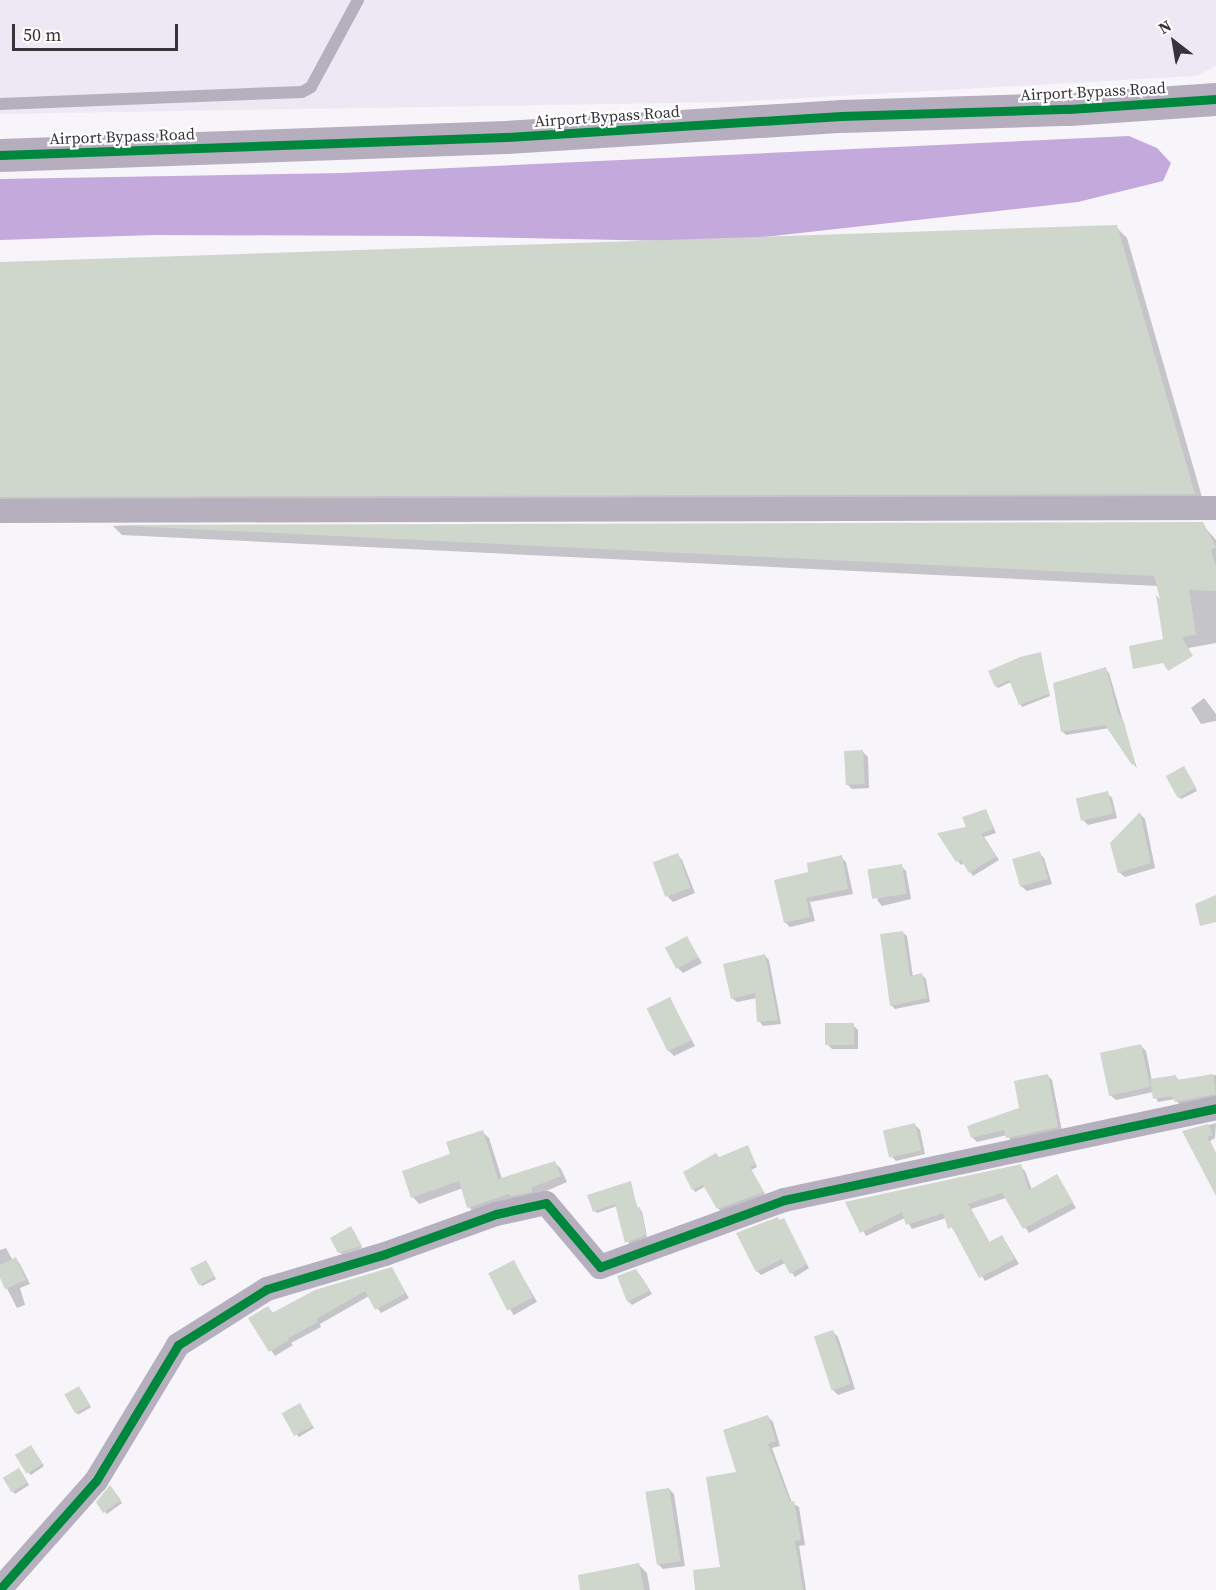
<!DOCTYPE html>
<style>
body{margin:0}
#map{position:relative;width:1216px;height:1590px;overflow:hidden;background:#f7f5fa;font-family:"Source Serif 4",serif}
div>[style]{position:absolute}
.built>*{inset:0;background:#ede8f3}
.water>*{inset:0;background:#c4aadc}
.shadow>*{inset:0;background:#0003;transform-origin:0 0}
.building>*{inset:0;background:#cfd7cc;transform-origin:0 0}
.lane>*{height:12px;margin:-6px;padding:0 6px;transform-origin:6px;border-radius:6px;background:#b6afbe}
.street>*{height:24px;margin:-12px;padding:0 12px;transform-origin:12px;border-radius:12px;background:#b6afbe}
.secondary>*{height:33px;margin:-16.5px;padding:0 16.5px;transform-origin:16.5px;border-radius:16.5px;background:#b6aebe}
.cycleway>*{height:9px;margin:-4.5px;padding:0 4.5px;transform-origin:4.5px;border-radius:4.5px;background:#00873e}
span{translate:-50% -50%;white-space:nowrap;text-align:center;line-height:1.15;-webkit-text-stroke:4.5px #fff;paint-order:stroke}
.street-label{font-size:16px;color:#363438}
.north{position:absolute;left:1144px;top:12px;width:60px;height:60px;-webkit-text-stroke:4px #fff;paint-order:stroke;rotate:329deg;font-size:16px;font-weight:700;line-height:24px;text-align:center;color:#363438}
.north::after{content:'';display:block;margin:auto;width:21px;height:27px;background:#363438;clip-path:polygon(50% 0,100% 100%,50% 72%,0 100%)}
.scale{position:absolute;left:12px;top:24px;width:166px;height:27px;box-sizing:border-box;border:3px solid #363438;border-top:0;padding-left:8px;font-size:18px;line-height:21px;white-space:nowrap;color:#363438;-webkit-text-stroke:4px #fff;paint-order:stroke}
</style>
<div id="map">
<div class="built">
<i style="clip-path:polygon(0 0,1216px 0,1216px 66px,1196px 76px,733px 102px,0 114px)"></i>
</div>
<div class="water">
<i style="clip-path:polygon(1129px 136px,1157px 148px,1171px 163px,1163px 181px,1078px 202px,719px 242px,422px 236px,155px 235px,0 240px,0 179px,343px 173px)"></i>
</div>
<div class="shadow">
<i style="clip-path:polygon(1116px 227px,1127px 238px,1204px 504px,0 514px,0 263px)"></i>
<i style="clip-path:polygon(1202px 524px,1216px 540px,1216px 643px,1183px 649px,1158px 586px,122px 535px,113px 526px)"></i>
<i style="clip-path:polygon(1040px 654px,1050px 696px,1022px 707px,1011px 682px,998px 688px,996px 686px)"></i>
<i style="clip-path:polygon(1105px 669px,1109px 673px,1137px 769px,1110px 728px,1066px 735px,1062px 731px)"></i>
<i style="clip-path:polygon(1204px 698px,1216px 714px,1216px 721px,1201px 724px,1191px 708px)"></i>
<i style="clip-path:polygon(863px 752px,868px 757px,869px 788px,852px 789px,847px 784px)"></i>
<i style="clip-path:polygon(1186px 770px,1197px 791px,1181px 799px,1179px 797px)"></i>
<i style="clip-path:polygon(1107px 793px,1112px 798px,1117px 818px,1088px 825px,1083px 820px)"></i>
<i style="clip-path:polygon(986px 810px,996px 833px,984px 837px,999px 860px,973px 876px,964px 863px,961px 865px,958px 861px,939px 834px,968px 828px)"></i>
<i style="clip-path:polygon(1140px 814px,1145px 819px,1155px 868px,1125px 877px,1119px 872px)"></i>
<i style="clip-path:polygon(1039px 853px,1044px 858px,1052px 884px,1027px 891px,1021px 886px)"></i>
<i style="clip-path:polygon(677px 854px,682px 860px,695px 893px,673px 902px,668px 897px)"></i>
<i style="clip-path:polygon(841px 857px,846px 862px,853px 894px,810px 902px,815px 921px,790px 927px,785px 922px,810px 873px)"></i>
<i style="clip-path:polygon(901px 866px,906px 871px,911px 899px,882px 906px,877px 900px)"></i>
<i style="clip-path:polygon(902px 932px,907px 936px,913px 977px,922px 975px,926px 979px,930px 1002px,895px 1009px,891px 1005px)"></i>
<i style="clip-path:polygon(687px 938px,702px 963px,683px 973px,678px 968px)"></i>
<i style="clip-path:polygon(765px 956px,769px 960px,781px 1024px,763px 1026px,759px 1021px,757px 998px,737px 1002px,732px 998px)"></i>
<i style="clip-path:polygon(670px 999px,695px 1046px,674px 1056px,669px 1051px)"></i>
<i style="clip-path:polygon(853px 1025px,858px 1030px,858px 1049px,832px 1049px,827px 1044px)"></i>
<i style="clip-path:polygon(1141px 1046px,1146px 1051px,1152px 1081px,1176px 1077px,1180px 1081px,1216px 1075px,1216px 1098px,1180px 1105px,1175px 1099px,1158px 1102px,1153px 1092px,1116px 1100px,1110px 1095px)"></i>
<i style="clip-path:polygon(1048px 1076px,1052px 1080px,1062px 1131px,1012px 1142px,1007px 1135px,977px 1142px,972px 1137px,1021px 1109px)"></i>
<i style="clip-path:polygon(1216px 1123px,1215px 1138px,1210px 1141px,1216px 1153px,1216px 1187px,1184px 1132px)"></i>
<i style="clip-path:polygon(915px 1125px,920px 1130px,925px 1154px,896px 1161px,891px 1156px)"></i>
<i style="clip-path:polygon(482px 1132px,489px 1138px,502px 1179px,555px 1163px,561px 1169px,567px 1182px,537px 1195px,475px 1214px,469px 1207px,463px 1188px,419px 1204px,413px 1197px,452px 1155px)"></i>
<i style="clip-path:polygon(748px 1147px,757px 1167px,751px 1170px,765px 1194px,720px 1211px,706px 1186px,695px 1192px,693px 1189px,719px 1159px)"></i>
<i style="clip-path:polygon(1020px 1166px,1025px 1171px,1032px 1190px,1057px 1176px,1076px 1208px,1029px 1233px,1006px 1198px,971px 1209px,990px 1243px,1002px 1236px,1019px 1264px,985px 1281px,946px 1218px,912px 1229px,905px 1218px,866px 1236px,848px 1203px)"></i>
<i style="clip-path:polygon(630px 1183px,638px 1209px,642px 1211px,647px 1237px,629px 1244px,617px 1206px,597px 1213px,595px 1211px)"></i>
<i style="clip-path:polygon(783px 1220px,809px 1268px,795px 1277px,785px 1263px,761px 1275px,757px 1271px,780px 1221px)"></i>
<i style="clip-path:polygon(353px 1230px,362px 1248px,342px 1254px,339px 1252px)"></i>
<i style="clip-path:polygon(6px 1248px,13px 1261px,16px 1259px,20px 1264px,30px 1284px,20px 1288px,25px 1305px,17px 1308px,0 1275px,0 1250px)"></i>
<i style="left:514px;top:1262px;width:46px;height:27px;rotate:60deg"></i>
<i style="clip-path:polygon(208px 1264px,216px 1279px,202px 1286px,200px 1284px)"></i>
<i style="clip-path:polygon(391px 1268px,409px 1298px,381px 1313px,369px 1296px,320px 1324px,321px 1327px,291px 1343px,293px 1345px,275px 1356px,250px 1319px,268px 1307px,274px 1314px)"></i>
<i style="clip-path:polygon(640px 1275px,652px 1294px,632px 1305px,628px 1301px)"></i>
<i style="clip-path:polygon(833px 1332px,838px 1337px,855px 1389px,838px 1395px,833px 1390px)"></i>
<i style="left:81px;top:1390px;width:20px;height:15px;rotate:60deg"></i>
<i style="clip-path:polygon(301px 1407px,314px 1428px,299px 1437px,297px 1435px)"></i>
<i style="clip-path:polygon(768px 1417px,773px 1422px,780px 1446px,772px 1448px,792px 1503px,799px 1507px,805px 1545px,799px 1546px,806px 1590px,698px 1590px,722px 1569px,738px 1474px)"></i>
<i style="clip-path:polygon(33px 1449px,44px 1466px,31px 1475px,29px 1473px)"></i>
<i style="clip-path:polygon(21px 1472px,29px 1485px,15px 1494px,13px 1492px)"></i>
<i style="clip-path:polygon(112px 1489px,122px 1503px,107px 1514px,105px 1512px)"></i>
<i style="clip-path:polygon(669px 1489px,674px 1494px,685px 1566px,663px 1569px,658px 1564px)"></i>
<i style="clip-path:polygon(639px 1565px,647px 1573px,650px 1590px,582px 1590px)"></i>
</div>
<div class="building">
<i style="clip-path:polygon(1117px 225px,1195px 494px,0 497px,0 262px)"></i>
<i style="clip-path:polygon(1203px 522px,1216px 547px,1211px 550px,1216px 567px,1216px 591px,1189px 590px,1196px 635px,1182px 637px,1193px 656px,1168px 671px,1163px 663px,1133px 669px,1129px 646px,1163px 639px,1156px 595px,1160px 599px,1154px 576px,109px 525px)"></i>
<i style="clip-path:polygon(1041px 652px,1049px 694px,1019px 705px,1009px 680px,995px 687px,988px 671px,1020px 657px)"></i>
<i style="clip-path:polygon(1106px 667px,1118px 713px,1124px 722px,1135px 764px,1132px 765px,1105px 725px,1061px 732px,1053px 683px)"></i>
<i style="left:863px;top:750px;width:34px;height:19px;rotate:87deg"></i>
<i style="left:1184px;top:766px;width:25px;height:21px;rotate:61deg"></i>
<i style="left:1108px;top:791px;width:23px;height:33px;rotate:77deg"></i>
<i style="clip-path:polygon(986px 809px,993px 829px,981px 834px,996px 856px,969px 873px,961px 860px,956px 862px,937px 833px,966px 827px,962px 817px)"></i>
<i style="clip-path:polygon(1140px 812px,1151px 863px,1118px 873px,1110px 843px)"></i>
<i style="left:1040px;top:851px;width:29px;height:29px;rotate:74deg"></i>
<i style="left:678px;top:853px;width:37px;height:27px;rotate:70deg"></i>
<i style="clip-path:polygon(842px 855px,848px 889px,806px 898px,810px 917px,784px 923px,774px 880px,808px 872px,807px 863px)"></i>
<i style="left:902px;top:864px;width:30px;height:35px;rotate:81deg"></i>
<i style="clip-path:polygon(1216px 895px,1216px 922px,1200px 926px,1195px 904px)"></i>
<i style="clip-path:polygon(903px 931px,910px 976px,922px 973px,927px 998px,890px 1006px,880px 934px)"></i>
<i style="left:687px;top:936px;width:24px;height:25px;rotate:62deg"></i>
<i style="clip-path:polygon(765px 954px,778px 1020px,757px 1022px,755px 993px,731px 999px,723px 964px)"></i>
<i style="left:670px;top:997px;width:48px;height:26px;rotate:64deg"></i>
<i style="left:825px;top:1023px;width:29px;height:22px"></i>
<i style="left:1141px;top:1044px;width:44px;height:42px;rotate:78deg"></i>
<i style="clip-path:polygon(1048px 1074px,1058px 1127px,1006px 1138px,1004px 1130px,971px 1138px,967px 1126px,1019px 1108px,1014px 1081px)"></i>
<i style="clip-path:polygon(1213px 1074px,1216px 1094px,1175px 1102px,1172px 1096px,1153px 1099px,1150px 1079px,1176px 1075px,1177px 1080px)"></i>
<i style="left:915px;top:1123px;width:28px;height:33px;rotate:77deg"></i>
<i style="clip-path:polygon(1208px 1124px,1213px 1135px,1207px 1137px,1216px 1153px,1216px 1196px,1182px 1131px)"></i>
<i style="clip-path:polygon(483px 1130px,498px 1179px,555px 1161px,561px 1176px,531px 1188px,532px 1192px,510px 1196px,509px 1194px,467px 1208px,459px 1181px,411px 1198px,402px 1171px,450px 1154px,446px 1142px)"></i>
<i style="clip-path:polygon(748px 1145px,756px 1165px,750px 1167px,764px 1192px,717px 1209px,703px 1185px,692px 1190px,683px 1172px,716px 1153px,719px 1157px)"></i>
<i style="clip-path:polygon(1021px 1164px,1029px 1190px,1057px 1174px,1073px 1202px,1023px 1229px,1002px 1193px,968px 1204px,989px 1242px,1002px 1235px,1015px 1259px,979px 1278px,952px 1227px,948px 1229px,943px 1213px,906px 1225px,902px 1212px,860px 1233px,845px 1202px)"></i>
<i style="clip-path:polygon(631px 1181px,637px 1208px,640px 1207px,646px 1235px,625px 1243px,615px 1204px,593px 1212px,587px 1195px)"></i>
<i style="clip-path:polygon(778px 1217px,779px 1220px,784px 1218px,807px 1264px,790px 1274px,782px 1259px,756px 1272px,736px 1233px)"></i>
<i style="clip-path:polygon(351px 1226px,362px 1246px,338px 1253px,330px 1238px)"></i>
<i style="clip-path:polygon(16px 1257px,26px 1280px,5px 1289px,0 1278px,0 1265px)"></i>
<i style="left:206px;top:1260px;width:19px;height:18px;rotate:62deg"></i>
<i style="left:514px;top:1260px;width:42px;height:29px;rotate:63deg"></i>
<i style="clip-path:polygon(392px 1267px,406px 1293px,375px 1310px,365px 1291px,316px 1319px,318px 1322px,288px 1338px,289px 1340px,269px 1352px,248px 1318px,268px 1306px,272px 1313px,315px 1290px)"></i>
<i style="clip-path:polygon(636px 1269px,650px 1290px,627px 1302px,617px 1276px)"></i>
<i style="left:833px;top:1330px;width:57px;height:20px;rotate:72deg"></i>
<i style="left:79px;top:1386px;width:22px;height:17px;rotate:60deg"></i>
<i style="left:300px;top:1403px;width:26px;height:21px;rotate:61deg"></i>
<i style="clip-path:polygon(768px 1415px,776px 1441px,768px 1444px,790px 1502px,794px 1501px,801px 1540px,795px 1541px,803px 1590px,695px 1590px,693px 1570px,720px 1567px,706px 1477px,736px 1472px,723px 1430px)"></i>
<i style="left:31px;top:1445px;width:22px;height:19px;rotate:58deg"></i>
<i style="left:19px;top:1468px;width:17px;height:19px;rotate:59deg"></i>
<i style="clip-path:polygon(110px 1485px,121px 1500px,103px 1513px,96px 1502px)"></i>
<i style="left:669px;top:1488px;width:74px;height:24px;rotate:81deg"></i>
<i style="clip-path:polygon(639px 1563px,644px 1590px,580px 1590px,578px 1575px)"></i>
</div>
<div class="lane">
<i style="left:0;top:104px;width:302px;rotate:-2.3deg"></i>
<i style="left:302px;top:92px;width:10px;rotate:-29deg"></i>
<i style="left:311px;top:87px;width:99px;rotate:-61.6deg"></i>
</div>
<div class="street">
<i style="left:0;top:511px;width:1216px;rotate:-0.14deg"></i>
<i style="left:0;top:1589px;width:144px;rotate:-48.4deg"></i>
<i style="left:96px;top:1481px;width:159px;rotate:-58.9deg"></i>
<i style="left:178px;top:1345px;width:105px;rotate:-32.2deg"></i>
<i style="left:267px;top:1289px;width:123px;rotate:-16.5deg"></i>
<i style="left:385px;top:1254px;width:118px;rotate:-19.8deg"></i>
<i style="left:496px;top:1214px;width:51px;rotate:-12.4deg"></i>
<i style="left:546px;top:1203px;width:84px;rotate:49.8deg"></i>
<i style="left:600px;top:1267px;width:196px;rotate:-20deg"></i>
<i style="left:784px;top:1200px;width:442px;rotate:-12deg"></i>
</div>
<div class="secondary">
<i style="left:0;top:155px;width:506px;rotate:-2.04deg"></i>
<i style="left:506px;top:137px;width:336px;rotate:-3.6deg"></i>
<i style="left:841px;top:116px;width:228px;rotate:-1.8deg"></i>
<i style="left:1069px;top:109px;width:147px;rotate:-3.9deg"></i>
</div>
<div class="cycleway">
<i style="left:0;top:155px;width:506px;rotate:-2.04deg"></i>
<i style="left:506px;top:137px;width:336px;rotate:-3.6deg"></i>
<i style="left:841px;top:116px;width:228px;rotate:-1.8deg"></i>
<i style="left:1069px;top:109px;width:147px;rotate:-3.9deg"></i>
<i style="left:0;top:1589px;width:144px;rotate:-48.4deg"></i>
<i style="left:96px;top:1481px;width:159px;rotate:-58.9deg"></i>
<i style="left:178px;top:1345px;width:105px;rotate:-32.2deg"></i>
<i style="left:267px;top:1289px;width:123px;rotate:-16.5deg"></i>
<i style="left:385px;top:1254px;width:118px;rotate:-19.8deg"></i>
<i style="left:496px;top:1214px;width:51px;rotate:-12.4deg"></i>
<i style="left:546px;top:1203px;width:84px;rotate:49.8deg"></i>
<i style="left:600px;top:1267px;width:196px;rotate:-20deg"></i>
<i style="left:784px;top:1200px;width:442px;rotate:-12deg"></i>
</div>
<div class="street-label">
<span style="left:1093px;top:91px;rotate:-3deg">Airport Bypass Road</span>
<span style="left:607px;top:116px;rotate:-4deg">Airport Bypass Road</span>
<span style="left:122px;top:136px;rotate:-2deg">Airport Bypass Road</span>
</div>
<div class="north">N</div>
<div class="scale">50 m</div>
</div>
